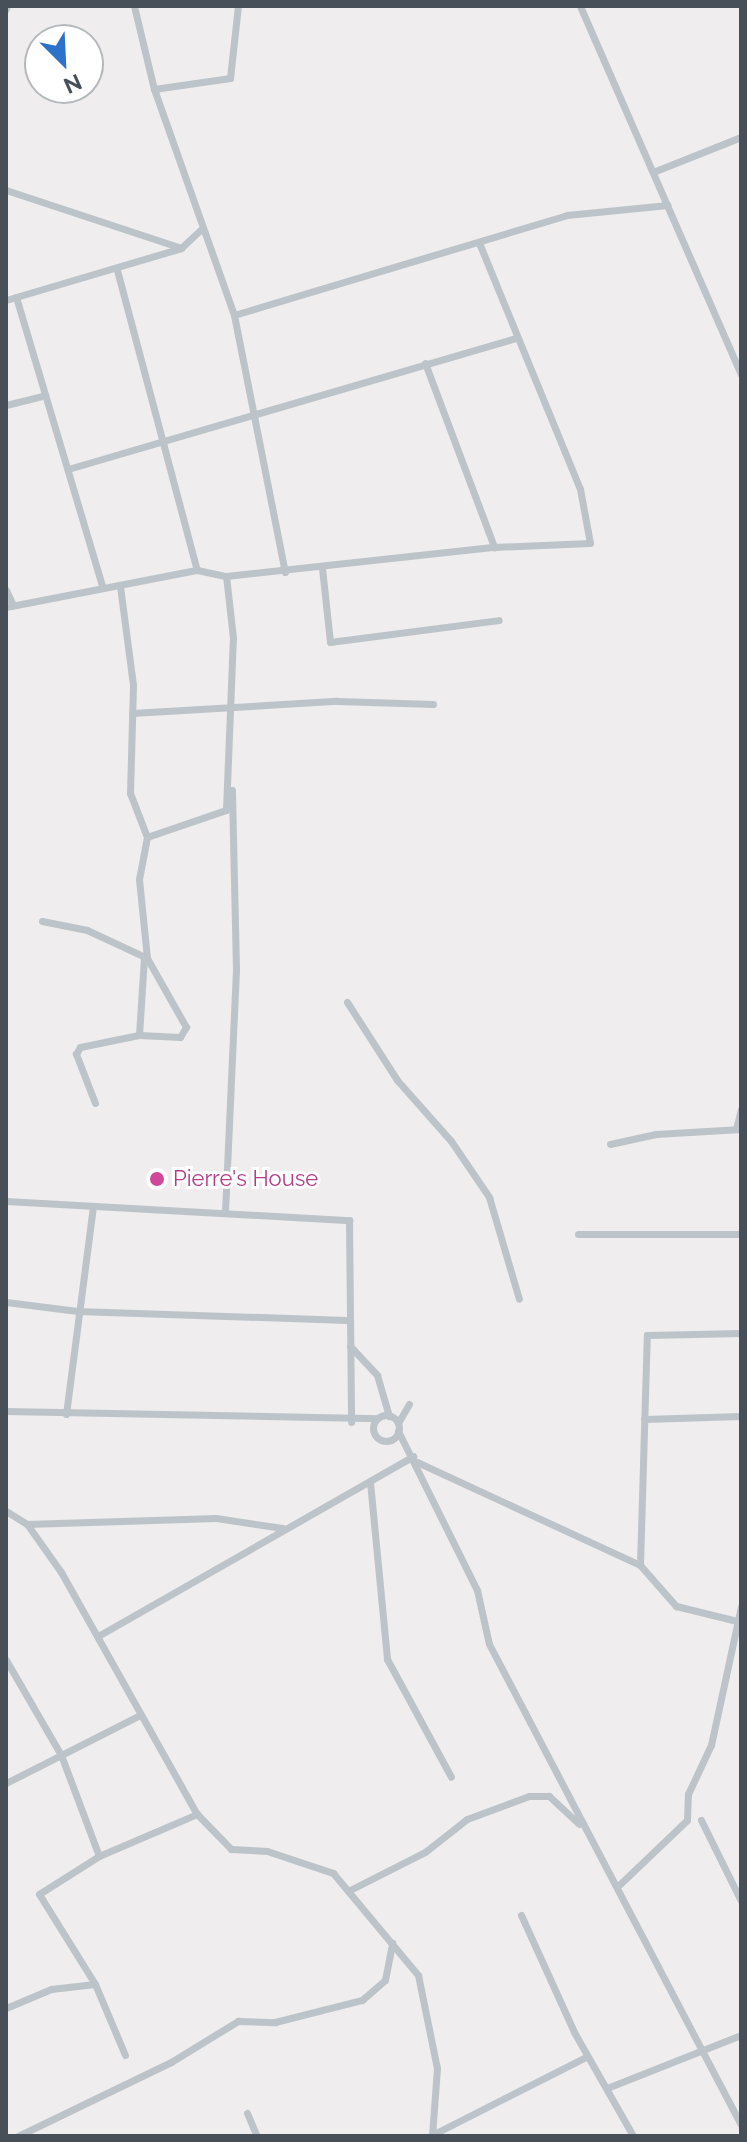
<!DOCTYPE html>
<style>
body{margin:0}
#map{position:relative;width:747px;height:2142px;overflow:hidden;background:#efeded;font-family:Raleway,sans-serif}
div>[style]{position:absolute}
.minor>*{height:7px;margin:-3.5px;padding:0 3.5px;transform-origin:3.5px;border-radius:3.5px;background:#bcc4ca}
.minor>.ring{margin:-3.5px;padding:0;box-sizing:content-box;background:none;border:7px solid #bcc4ca;border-radius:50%}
.dots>*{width:22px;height:22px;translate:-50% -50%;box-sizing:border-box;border:4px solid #fff;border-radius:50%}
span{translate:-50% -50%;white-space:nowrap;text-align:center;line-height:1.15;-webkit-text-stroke:6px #fff;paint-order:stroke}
.hotel-label{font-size:22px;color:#b23c85}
.left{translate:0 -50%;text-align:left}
.frame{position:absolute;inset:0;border:8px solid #475058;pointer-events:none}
.north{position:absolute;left:24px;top:24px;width:80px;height:80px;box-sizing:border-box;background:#fff;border:2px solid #b5b9bc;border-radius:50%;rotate:156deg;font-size:22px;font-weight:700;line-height:32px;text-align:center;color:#475058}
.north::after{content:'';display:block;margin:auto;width:28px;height:36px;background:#2c71ca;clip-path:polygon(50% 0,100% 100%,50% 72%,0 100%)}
</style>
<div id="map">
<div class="minor">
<i style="left:134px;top:6px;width:85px;rotate:76.5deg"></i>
<i style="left:154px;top:89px;width:240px;rotate:70.5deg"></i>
<i style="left:234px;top:315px;width:262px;rotate:78.8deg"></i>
<i style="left:580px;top:6px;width:402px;rotate:66.4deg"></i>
<i style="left:6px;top:9px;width:3px;rotate:-72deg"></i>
<i style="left:154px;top:89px;width:77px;rotate:-8.2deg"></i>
<i style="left:230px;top:78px;width:72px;rotate:-83.7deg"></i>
<i style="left:653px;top:172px;width:95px;rotate:-21.7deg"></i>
<i style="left:6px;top:190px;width:184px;rotate:18.3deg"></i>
<i style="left:117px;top:270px;width:310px;rotate:75.1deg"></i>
<i style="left:16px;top:297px;width:301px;rotate:73.4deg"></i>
<i style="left:6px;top:300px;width:183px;rotate:-16.5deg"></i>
<i style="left:181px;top:248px;width:26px;rotate:-43deg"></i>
<i style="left:234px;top:315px;width:348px;rotate:-16.7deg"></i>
<i style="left:567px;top:215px;width:101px;rotate:-5.7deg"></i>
<i style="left:425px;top:363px;width:197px;rotate:69.4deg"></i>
<i style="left:6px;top:405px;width:37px;rotate:-14deg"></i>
<i style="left:68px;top:469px;width:466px;rotate:-16.3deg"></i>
<i style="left:322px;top:568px;width:74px;rotate:83.8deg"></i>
<i style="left:330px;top:642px;width:170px;rotate:-7.4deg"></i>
<i style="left:6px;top:590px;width:17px;rotate:65deg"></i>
<i style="left:6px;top:607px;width:195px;rotate:-11deg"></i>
<i style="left:197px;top:570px;width:30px;rotate:12deg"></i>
<i style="left:226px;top:576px;width:270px;rotate:-6.2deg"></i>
<i style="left:494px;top:547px;width:96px;rotate:-2.4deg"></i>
<i style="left:590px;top:543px;width:55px;rotate:-100.5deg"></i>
<i style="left:580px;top:489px;width:266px;rotate:-112.3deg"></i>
<i style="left:132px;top:713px;width:205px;rotate:-3.4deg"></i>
<i style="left:337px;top:701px;width:96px;rotate:1.8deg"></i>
<i style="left:147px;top:837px;width:83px;rotate:-18.9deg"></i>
<i style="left:226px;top:810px;width:172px;rotate:-87.7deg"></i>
<i style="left:233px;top:638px;width:62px;rotate:-96.4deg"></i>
<i style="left:42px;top:921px;width:46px;rotate:11.3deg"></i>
<i style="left:87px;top:930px;width:66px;rotate:25deg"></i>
<i style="left:347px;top:1002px;width:93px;rotate:57.3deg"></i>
<i style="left:397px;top:1080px;width:81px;rotate:48.5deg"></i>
<i style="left:451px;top:1141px;width:68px;rotate:55.8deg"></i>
<i style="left:489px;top:1197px;width:106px;rotate:73.6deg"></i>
<i style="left:139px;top:1035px;width:78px;rotate:-86.3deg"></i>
<i style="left:95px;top:1103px;width:53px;rotate:-111.2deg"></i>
<i style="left:76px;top:1054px;width:8px;rotate:-60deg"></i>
<i style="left:80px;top:1047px;width:60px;rotate:-11.5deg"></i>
<i style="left:139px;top:1035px;width:41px;rotate:2.8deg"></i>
<i style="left:180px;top:1037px;width:12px;rotate:-59deg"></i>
<i style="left:186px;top:1027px;width:79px;rotate:-119.5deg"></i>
<i style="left:147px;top:958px;width:79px;rotate:-95.8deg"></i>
<i style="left:139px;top:879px;width:43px;rotate:-79.2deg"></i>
<i style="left:147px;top:837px;width:47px;rotate:-111.1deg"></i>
<i style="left:130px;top:793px;width:108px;rotate:-88.4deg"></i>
<i style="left:133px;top:685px;width:100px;rotate:-97.5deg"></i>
<i style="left:736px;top:1129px;width:21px;rotate:-76deg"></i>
<i style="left:610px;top:1144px;width:47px;rotate:-12.3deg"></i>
<i style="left:656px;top:1134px;width:85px;rotate:-3.4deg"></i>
<i style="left:6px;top:1201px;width:344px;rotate:3.2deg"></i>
<i style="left:349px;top:1220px;width:202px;rotate:89.4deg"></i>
<i style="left:225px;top:1212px;width:243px;rotate:-87.4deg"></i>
<i style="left:236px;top:969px;width:179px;rotate:-91.3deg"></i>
<i style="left:578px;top:1234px;width:163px"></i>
<i style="left:6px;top:1302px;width:72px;rotate:7.2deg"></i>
<i style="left:77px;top:1311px;width:270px;rotate:1.9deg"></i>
<i style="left:350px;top:1346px;width:40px;rotate:47deg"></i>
<i style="left:377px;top:1375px;width:43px;rotate:73.7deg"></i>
<i style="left:6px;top:1411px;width:372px;rotate:1.1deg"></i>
<i style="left:66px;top:1414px;width:209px;rotate:-82.6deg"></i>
<i class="ring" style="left:373px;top:1415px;width:19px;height:19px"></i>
<i style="left:644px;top:1419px;width:97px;rotate:-1.8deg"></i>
<i style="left:398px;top:1423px;width:22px;rotate:-60deg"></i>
<i style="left:398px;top:1431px;width:178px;rotate:63.6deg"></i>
<i style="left:477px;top:1590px;width:55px;rotate:77.5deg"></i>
<i style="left:489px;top:1644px;width:543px;rotate:62.35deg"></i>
<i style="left:417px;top:1462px;width:246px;rotate:24.8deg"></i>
<i style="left:640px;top:1565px;width:55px;rotate:48.7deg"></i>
<i style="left:676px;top:1606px;width:67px;rotate:13.8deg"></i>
<i style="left:370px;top:1482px;width:178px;rotate:84.5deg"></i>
<i style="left:387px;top:1659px;width:134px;rotate:61.5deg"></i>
<i style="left:6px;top:1511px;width:25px;rotate:32deg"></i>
<i style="left:27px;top:1524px;width:189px;rotate:-1.8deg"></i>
<i style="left:216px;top:1518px;width:67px;rotate:8.6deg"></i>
<i style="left:27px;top:1524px;width:59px;rotate:54.7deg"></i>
<i style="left:61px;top:1572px;width:278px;rotate:60.7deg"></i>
<i style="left:640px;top:1565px;width:230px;rotate:-88.3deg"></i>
<i style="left:647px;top:1335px;width:94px;rotate:-1.2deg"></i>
<i style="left:98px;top:1636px;width:363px;rotate:-29.7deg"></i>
<i style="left:6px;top:1660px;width:110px;rotate:59.9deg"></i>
<i style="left:61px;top:1755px;width:108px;rotate:69.4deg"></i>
<i style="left:6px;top:1783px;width:150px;rotate:-26.9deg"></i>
<i style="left:701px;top:1820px;width:90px;rotate:63.7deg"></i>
<i style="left:618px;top:1886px;width:95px;rotate:-43.7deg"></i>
<i style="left:687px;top:1820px;width:26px;rotate:-88deg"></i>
<i style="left:688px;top:1794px;width:54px;rotate:-64.9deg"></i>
<i style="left:711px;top:1745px;width:142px;rotate:-77.8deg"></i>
<i style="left:348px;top:1891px;width:86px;rotate:-26.9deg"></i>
<i style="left:425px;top:1852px;width:53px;rotate:-38.2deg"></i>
<i style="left:467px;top:1819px;width:66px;rotate:-20.4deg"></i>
<i style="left:529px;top:1796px;width:20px"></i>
<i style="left:549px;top:1796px;width:41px;rotate:43deg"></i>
<i style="left:521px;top:1915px;width:128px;rotate:65.6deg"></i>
<i style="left:574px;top:2032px;width:120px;rotate:60.4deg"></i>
<i style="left:6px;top:2008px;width:49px;rotate:-22.9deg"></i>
<i style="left:51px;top:1989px;width:44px;rotate:-6.5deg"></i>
<i style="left:125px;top:2055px;width:77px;rotate:-112.9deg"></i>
<i style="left:95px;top:1984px;width:106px;rotate:-121.9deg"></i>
<i style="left:39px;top:1894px;width:71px;rotate:-32.3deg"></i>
<i style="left:99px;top:1856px;width:107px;rotate:-23.2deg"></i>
<i style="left:197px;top:1814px;width:49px;rotate:45.8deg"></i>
<i style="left:231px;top:1849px;width:36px;rotate:3deg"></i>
<i style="left:267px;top:1851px;width:70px;rotate:18.4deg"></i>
<i style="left:333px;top:1873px;width:133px;rotate:50.2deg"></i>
<i style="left:418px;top:1975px;width:95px;rotate:78.5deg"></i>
<i style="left:437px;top:2068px;width:68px;rotate:94.2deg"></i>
<i style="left:607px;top:2088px;width:144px;rotate:-21.6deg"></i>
<i style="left:247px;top:2113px;width:25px;rotate:67deg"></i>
<i style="left:18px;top:2136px;width:170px;rotate:-25.8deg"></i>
<i style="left:171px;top:2062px;width:79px;rotate:-31.5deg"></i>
<i style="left:238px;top:2021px;width:37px;rotate:2deg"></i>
<i style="left:275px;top:2022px;width:90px;rotate:-14.2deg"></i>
<i style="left:362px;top:2000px;width:30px;rotate:-41deg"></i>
<i style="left:385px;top:1980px;width:38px;rotate:-79deg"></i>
<i style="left:430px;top:2136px;width:175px;rotate:-26.9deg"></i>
</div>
<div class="dots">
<i style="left:157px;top:1179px;background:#d1479c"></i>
</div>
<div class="hotel-label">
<span class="left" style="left:173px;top:1179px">Pierre's House</span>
</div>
<div class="frame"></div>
<div class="north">N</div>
</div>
